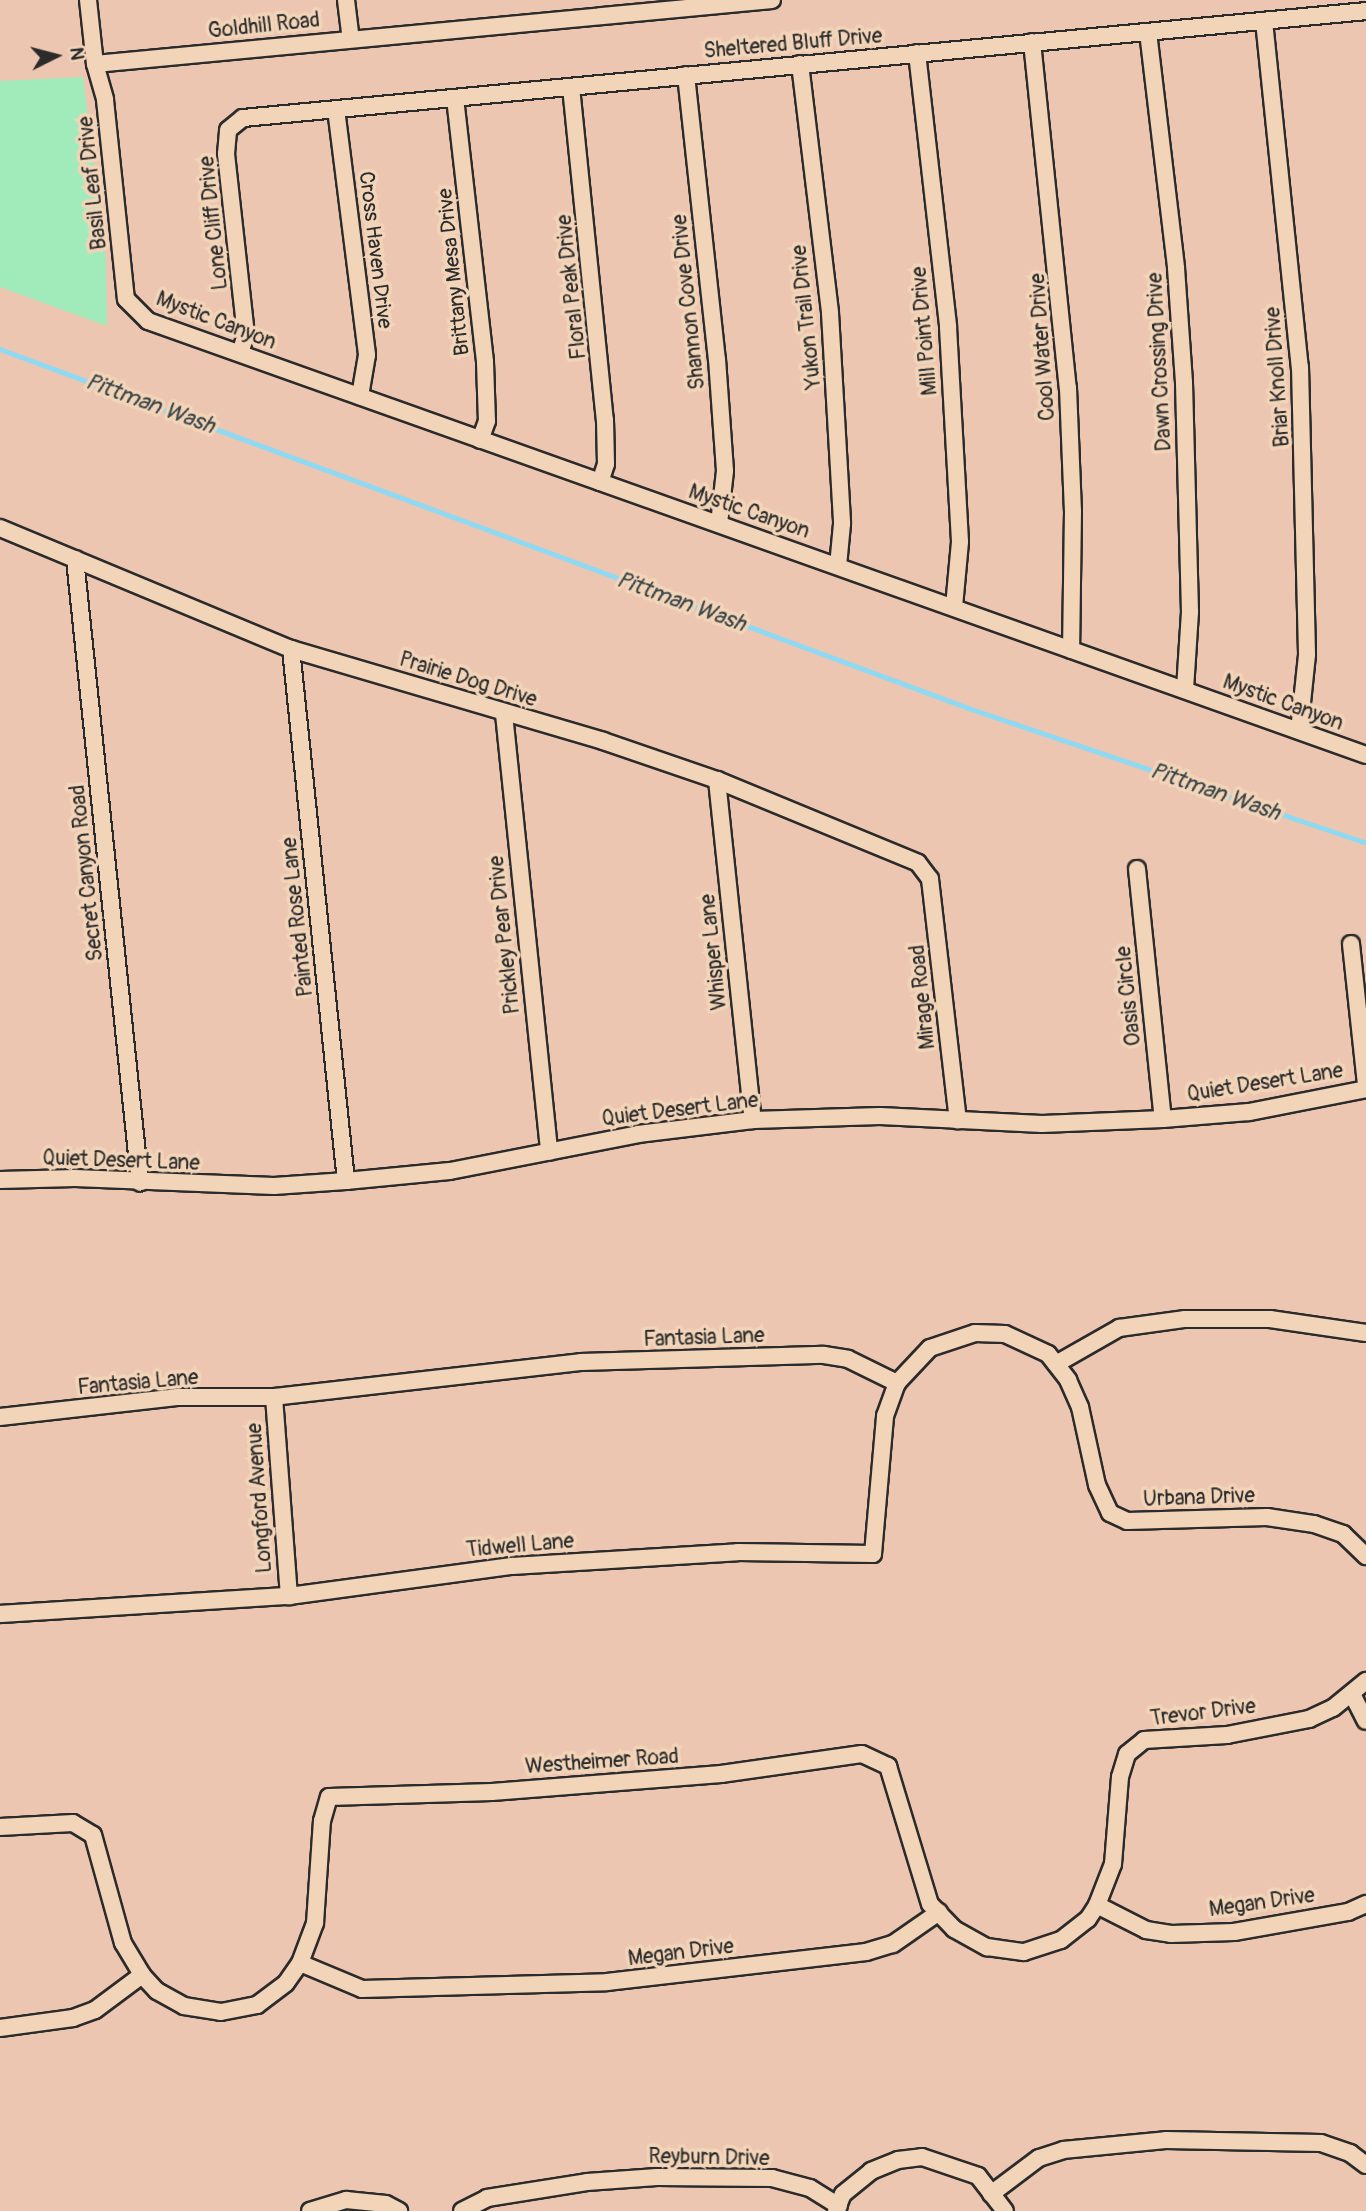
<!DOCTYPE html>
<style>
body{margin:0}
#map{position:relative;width:1366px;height:2211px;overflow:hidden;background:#ecc6b0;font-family:Pangolin,sans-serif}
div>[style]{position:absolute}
.green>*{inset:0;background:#a1ebba}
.stream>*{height:5px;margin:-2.5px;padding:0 2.5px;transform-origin:2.5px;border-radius:2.5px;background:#90d9f2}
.roads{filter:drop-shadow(2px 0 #2b2b2b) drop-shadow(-2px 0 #2b2b2b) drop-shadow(0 2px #2b2b2b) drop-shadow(0 -2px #2b2b2b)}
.minor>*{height:16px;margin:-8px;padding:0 8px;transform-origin:8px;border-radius:8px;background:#f2d4b8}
span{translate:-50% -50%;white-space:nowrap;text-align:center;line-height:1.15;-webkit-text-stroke:7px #f2d4b8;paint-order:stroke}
.street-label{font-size:21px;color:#2b2b2b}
.water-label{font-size:23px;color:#3a4549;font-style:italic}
.north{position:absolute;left:21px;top:21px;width:70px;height:70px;-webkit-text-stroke:5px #f2d4b8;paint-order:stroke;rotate:84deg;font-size:19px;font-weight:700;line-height:28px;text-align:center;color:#2b2b2b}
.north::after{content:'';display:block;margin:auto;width:24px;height:32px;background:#2b2b2b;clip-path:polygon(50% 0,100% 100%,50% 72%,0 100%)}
</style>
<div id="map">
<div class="green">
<i style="clip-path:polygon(83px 77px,106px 261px,107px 326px,0 287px,0 81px)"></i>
</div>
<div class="stream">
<i style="left:0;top:349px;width:1036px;rotate:20.34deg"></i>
<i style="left:971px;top:709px;width:417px;rotate:18.7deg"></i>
</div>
<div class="roads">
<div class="minor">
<i style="left:88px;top:0;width:64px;rotate:83.8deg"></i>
<i style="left:95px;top:64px;width:37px;rotate:74deg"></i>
<i style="left:105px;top:100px;width:200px;rotate:84deg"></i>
<i style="left:126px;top:299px;width:31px;rotate:45deg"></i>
<i style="left:148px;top:321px;width:1293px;rotate:19.61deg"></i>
<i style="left:346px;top:0;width:38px;rotate:83deg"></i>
<i style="left:1264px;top:21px;width:348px;rotate:84.1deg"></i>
<i style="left:1300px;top:367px;width:288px;rotate:88.6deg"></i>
<i style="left:1307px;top:655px;width:76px;rotate:96deg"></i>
<i style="left:1148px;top:32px;width:238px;rotate:83.2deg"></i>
<i style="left:1176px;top:268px;width:115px;rotate:86deg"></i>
<i style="left:1184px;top:383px;width:229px;rotate:88.5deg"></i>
<i style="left:1190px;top:612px;width:78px;rotate:93.7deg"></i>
<i style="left:1032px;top:42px;width:348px;rotate:84.1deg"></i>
<i style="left:1068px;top:388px;width:123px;rotate:87.7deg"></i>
<i style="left:1073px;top:511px;width:139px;rotate:90.8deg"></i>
<i style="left:917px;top:53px;width:276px;rotate:83.5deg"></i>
<i style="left:948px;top:327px;width:215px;rotate:86.8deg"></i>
<i style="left:960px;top:542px;width:65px;rotate:95.3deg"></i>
<i style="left:95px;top:64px;width:680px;rotate:-5.4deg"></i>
<i style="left:800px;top:64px;width:251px;rotate:83.1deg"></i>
<i style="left:830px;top:313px;width:211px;rotate:86.7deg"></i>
<i style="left:842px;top:524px;width:42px;rotate:95.4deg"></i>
<i style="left:686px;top:75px;width:286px;rotate:83.8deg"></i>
<i style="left:717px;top:359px;width:112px;rotate:85.9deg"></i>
<i style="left:725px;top:471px;width:53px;rotate:96.5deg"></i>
<i style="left:571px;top:87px;width:335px;rotate:84.2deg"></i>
<i style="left:605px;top:420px;width:44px;rotate:88.7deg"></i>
<i style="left:606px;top:464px;width:19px;rotate:108deg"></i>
<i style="left:455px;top:98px;width:266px;rotate:83.5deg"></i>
<i style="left:485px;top:362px;width:59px;rotate:88.1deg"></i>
<i style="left:487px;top:421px;width:20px;rotate:110deg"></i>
<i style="left:336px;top:109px;width:248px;rotate:82.8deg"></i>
<i style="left:367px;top:355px;width:42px;rotate:99.7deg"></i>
<i style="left:240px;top:353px;width:19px;rotate:-72deg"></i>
<i style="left:246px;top:335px;width:182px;rotate:-96.3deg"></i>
<i style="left:226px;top:154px;width:24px;rotate:-85deg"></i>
<i style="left:228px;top:130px;width:19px;rotate:-39deg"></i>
<i style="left:243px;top:118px;width:1128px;rotate:-5.44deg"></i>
<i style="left:0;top:528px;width:315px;rotate:22.6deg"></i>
<i style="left:291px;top:649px;width:325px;rotate:16.4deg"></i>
<i style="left:603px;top:741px;width:120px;rotate:18.9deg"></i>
<i style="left:717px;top:780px;width:217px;rotate:22.4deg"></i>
<i style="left:918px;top:863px;width:20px;rotate:53deg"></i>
<i style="left:930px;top:879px;width:243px;rotate:83.4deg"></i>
<i style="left:75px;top:559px;width:627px;rotate:84.05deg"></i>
<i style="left:291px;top:649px;width:535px;rotate:84.1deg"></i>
<i style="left:504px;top:714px;width:440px;rotate:84.1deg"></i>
<i style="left:717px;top:780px;width:342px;rotate:84deg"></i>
<i style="left:1137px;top:869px;width:251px;rotate:84.1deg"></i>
<i style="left:1351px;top:944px;width:141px;rotate:83.9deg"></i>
<i style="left:0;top:1180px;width:75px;rotate:-1.5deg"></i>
<i style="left:75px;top:1178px;width:199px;rotate:2.3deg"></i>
<i style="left:274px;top:1186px;width:72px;rotate:-4deg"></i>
<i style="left:346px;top:1181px;width:104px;rotate:-5.5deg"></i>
<i style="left:450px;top:1171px;width:192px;rotate:-11.1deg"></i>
<i style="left:638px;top:1134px;width:116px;rotate:-6.9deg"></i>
<i style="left:753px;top:1120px;width:127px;rotate:-1.8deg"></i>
<i style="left:880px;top:1116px;width:162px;rotate:2.8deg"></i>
<i style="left:1042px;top:1124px;width:121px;rotate:-2.4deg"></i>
<i style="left:1163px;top:1119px;width:86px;rotate:-4.7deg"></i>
<i style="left:1249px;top:1112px;width:119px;rotate:-11.1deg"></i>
<i style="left:1056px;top:1364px;width:73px;rotate:-29.7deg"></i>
<i style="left:1119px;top:1328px;width:67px;rotate:-7.8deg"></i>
<i style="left:1185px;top:1319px;width:85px"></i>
<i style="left:1270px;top:1319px;width:97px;rotate:8.3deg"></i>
<i style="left:274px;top:1397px;width:200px;rotate:85.7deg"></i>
<i style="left:0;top:1417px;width:178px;rotate:-6.4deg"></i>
<i style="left:177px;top:1397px;width:97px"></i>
<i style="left:274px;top:1397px;width:309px;rotate:-6.5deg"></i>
<i style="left:581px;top:1362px;width:243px;rotate:-1.7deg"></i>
<i style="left:824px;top:1355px;width:24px;rotate:9deg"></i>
<i style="left:848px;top:1359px;width:55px;rotate:26.1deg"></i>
<i style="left:0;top:1614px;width:290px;rotate:-3.6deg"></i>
<i style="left:289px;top:1596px;width:225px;rotate:-7.7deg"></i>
<i style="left:512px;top:1566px;width:226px;rotate:-3.5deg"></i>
<i style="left:738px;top:1552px;width:135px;rotate:0.8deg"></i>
<i style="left:873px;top:1554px;width:139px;rotate:-85deg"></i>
<i style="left:885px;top:1416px;width:35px;rotate:-70deg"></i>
<i style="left:897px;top:1383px;width:48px;rotate:-46.7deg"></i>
<i style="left:930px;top:1348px;width:47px;rotate:-18.4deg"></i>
<i style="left:975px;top:1333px;width:30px;rotate:2deg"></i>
<i style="left:1005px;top:1334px;width:47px;rotate:24.9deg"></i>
<i style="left:1048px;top:1354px;width:33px;rotate:52deg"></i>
<i style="left:1068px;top:1380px;width:30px;rotate:66deg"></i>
<i style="left:1080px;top:1407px;width:80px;rotate:77.7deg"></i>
<i style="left:1097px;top:1485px;width:31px;rotate:65deg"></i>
<i style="left:1110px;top:1513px;width:19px;rotate:25deg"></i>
<i style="left:1127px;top:1521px;width:140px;rotate:-1.6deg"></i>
<i style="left:1267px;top:1517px;width:48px;rotate:8.5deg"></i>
<i style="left:1314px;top:1524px;width:31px;rotate:19deg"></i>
<i style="left:1343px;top:1534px;width:32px;rotate:44deg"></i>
<i style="left:1352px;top:1694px;width:30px;rotate:63deg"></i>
<i style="left:0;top:1827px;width:73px;rotate:-3.1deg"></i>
<i style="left:73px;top:1823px;width:23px;rotate:31deg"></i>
<i style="left:93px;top:1835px;width:112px;rotate:74.5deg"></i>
<i style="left:123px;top:1943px;width:37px;rotate:59deg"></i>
<i style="left:142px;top:1975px;width:22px;rotate:47deg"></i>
<i style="left:157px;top:1991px;width:31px;rotate:29deg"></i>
<i style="left:184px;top:2006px;width:37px;rotate:9deg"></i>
<i style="left:221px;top:2012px;width:37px;rotate:-11deg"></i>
<i style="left:257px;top:2005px;width:36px;rotate:-37deg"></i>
<i style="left:286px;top:1983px;width:24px;rotate:-55deg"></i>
<i style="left:300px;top:1963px;width:43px;rotate:-69.4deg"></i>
<i style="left:315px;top:1923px;width:102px;rotate:-86.1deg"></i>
<i style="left:322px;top:1821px;width:25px;rotate:-74deg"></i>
<i style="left:329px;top:1797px;width:163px;rotate:-1.8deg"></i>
<i style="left:492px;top:1792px;width:230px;rotate:-4.5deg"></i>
<i style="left:721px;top:1774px;width:142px;rotate:-8.1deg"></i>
<i style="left:862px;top:1754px;width:29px;rotate:25deg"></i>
<i style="left:888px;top:1766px;width:144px;rotate:73.1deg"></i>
<i style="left:930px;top:1904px;width:35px;rotate:46deg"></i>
<i style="left:954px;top:1929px;width:38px;rotate:29deg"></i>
<i style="left:987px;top:1947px;width:37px;rotate:8deg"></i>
<i style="left:1024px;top:1952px;width:39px;rotate:-18deg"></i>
<i style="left:1061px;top:1940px;width:34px;rotate:-38deg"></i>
<i style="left:1088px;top:1919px;width:17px;rotate:-57deg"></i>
<i style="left:1097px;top:1905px;width:44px;rotate:-68.7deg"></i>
<i style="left:1113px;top:1864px;width:87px;rotate:-85.4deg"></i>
<i style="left:1120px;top:1777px;width:24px;rotate:-73deg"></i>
<i style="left:1127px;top:1754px;width:22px;rotate:-39deg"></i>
<i style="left:1144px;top:1740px;width:83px;rotate:-3.4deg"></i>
<i style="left:1227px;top:1735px;width:84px;rotate:-11deg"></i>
<i style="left:1309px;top:1719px;width:26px;rotate:-25deg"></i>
<i style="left:1333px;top:1708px;width:43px;rotate:-39.3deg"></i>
<i style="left:1097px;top:1905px;width:55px;rotate:27deg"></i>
<i style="left:1146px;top:1930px;width:25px;rotate:9deg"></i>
<i style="left:1171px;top:1934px;width:63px;rotate:-1.8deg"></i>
<i style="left:1234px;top:1932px;width:116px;rotate:-10deg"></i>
<i style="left:1348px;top:1912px;width:20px;rotate:-24deg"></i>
<i style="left:300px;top:1963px;width:67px;rotate:22.8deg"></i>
<i style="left:362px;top:1989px;width:245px;rotate:-1.6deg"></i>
<i style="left:607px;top:1982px;width:261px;rotate:-6.6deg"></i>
<i style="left:866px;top:1952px;width:28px;rotate:-17deg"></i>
<i style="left:893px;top:1944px;width:56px;rotate:-34.8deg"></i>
<i style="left:0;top:2028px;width:74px;rotate:-7.8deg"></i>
<i style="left:73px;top:2018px;width:23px;rotate:-20deg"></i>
<i style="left:95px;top:2010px;width:59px;rotate:-36.7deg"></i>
<i style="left:991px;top:2194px;width:60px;rotate:-36.9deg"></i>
<i style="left:1039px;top:2158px;width:25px;rotate:-18deg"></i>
<i style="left:1063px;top:2150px;width:103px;rotate:-5.5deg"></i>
<i style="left:1166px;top:2140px;width:155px;rotate:1.1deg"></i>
<i style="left:1321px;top:2143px;width:31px;rotate:19deg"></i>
<i style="left:1350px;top:2153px;width:20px;rotate:37deg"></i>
<i style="left:310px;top:2211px;width:38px;rotate:-17deg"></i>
<i style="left:346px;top:2200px;width:40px;rotate:5.7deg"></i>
<i style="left:386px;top:2204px;width:15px;rotate:28deg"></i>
<i style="left:462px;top:2211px;width:28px;rotate:-27deg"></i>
<i style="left:487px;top:2198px;width:101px;rotate:-9.1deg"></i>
<i style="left:587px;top:2182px;width:70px;rotate:-4.1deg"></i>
<i style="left:657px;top:2177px;width:115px;rotate:0.5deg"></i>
<i style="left:772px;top:2178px;width:39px;rotate:15deg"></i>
<i style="left:810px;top:2188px;width:34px;rotate:32deg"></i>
<i style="left:836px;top:2211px;width:18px;rotate:-68deg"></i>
<i style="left:843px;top:2194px;width:36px;rotate:-39deg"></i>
<i style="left:871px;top:2171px;width:29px;rotate:-22deg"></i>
<i style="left:898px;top:2160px;width:24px;rotate:-7deg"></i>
<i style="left:922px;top:2157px;width:59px;rotate:18.7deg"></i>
<i style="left:978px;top:2176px;width:44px;rotate:52.4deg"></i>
</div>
</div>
<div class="street-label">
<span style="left:264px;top:26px;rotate:-6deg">Goldhill Road</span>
<span style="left:793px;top:44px;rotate:-5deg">Sheltered Bluff Drive</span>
<span style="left:93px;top:183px;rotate:-96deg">Basil Leaf Drive</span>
<span style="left:214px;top:223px;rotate:-96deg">Lone Cliff Drive</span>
<span style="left:375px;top:250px;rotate:83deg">Cross Haven Drive</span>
<span style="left:454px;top:272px;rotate:-96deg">Brittany Mesa Drive</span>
<span style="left:572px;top:287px;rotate:-96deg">Floral Peak Drive</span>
<span style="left:689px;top:302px;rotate:-96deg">Shannon Cove Drive</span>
<span style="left:807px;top:317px;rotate:-96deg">Yukon Trail Drive</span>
<span style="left:216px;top:321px;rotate:21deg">Mystic Canyon</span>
<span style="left:925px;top:331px;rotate:-95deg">Mill Point Drive</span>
<span style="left:1043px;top:347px;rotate:-94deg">Cool Water Drive</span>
<span style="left:1160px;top:362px;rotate:-93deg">Dawn Crossing Drive</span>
<span style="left:1278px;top:377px;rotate:-94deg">Briar Knoll Drive</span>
<span style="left:749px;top:512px;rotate:19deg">Mystic Canyon</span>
<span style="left:468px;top:680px;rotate:17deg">Prairie Dog Drive</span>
<span style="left:1283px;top:703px;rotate:20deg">Mystic Canyon</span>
<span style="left:87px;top:873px;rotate:-96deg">Secret Canyon Road</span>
<span style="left:298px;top:917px;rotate:-96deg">Painted Rose Lane</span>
<span style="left:505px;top:935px;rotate:-96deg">Prickley Pear Drive</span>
<span style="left:714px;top:952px;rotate:-96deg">Whisper Lane</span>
<span style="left:1129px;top:996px;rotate:-96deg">Oasis Circle</span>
<span style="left:923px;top:997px;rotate:-96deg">Mirage Road</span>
<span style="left:1265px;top:1083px;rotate:-9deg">Quiet Desert Lane</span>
<span style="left:680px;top:1110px;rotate:-7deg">Quiet Desert Lane</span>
<span style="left:121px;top:1161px;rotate:2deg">Quiet Desert Lane</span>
<span style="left:704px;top:1338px;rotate:-2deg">Fantasia Lane</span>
<span style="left:138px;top:1383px;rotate:-5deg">Fantasia Lane</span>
<span style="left:260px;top:1498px;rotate:-94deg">Longford Avenue</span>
<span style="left:1199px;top:1498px;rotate:-2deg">Urbana Drive</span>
<span style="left:520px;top:1546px;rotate:-5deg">Tidwell Lane</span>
<span style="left:1203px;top:1713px;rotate:-7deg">Trevor Drive</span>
<span style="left:602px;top:1762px;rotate:-4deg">Westheimer Road</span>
<span style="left:1262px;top:1903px;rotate:-8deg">Megan Drive</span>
<span style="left:681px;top:1953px;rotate:-7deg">Megan Drive</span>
<span style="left:709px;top:2158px;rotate:1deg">Reyburn Drive</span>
</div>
<div class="water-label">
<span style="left:150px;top:404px;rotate:20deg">Pittman Wash</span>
<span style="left:681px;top:602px;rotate:20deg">Pittman Wash</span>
<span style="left:1215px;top:792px;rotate:19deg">Pittman Wash</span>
</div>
<div class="north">N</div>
</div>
